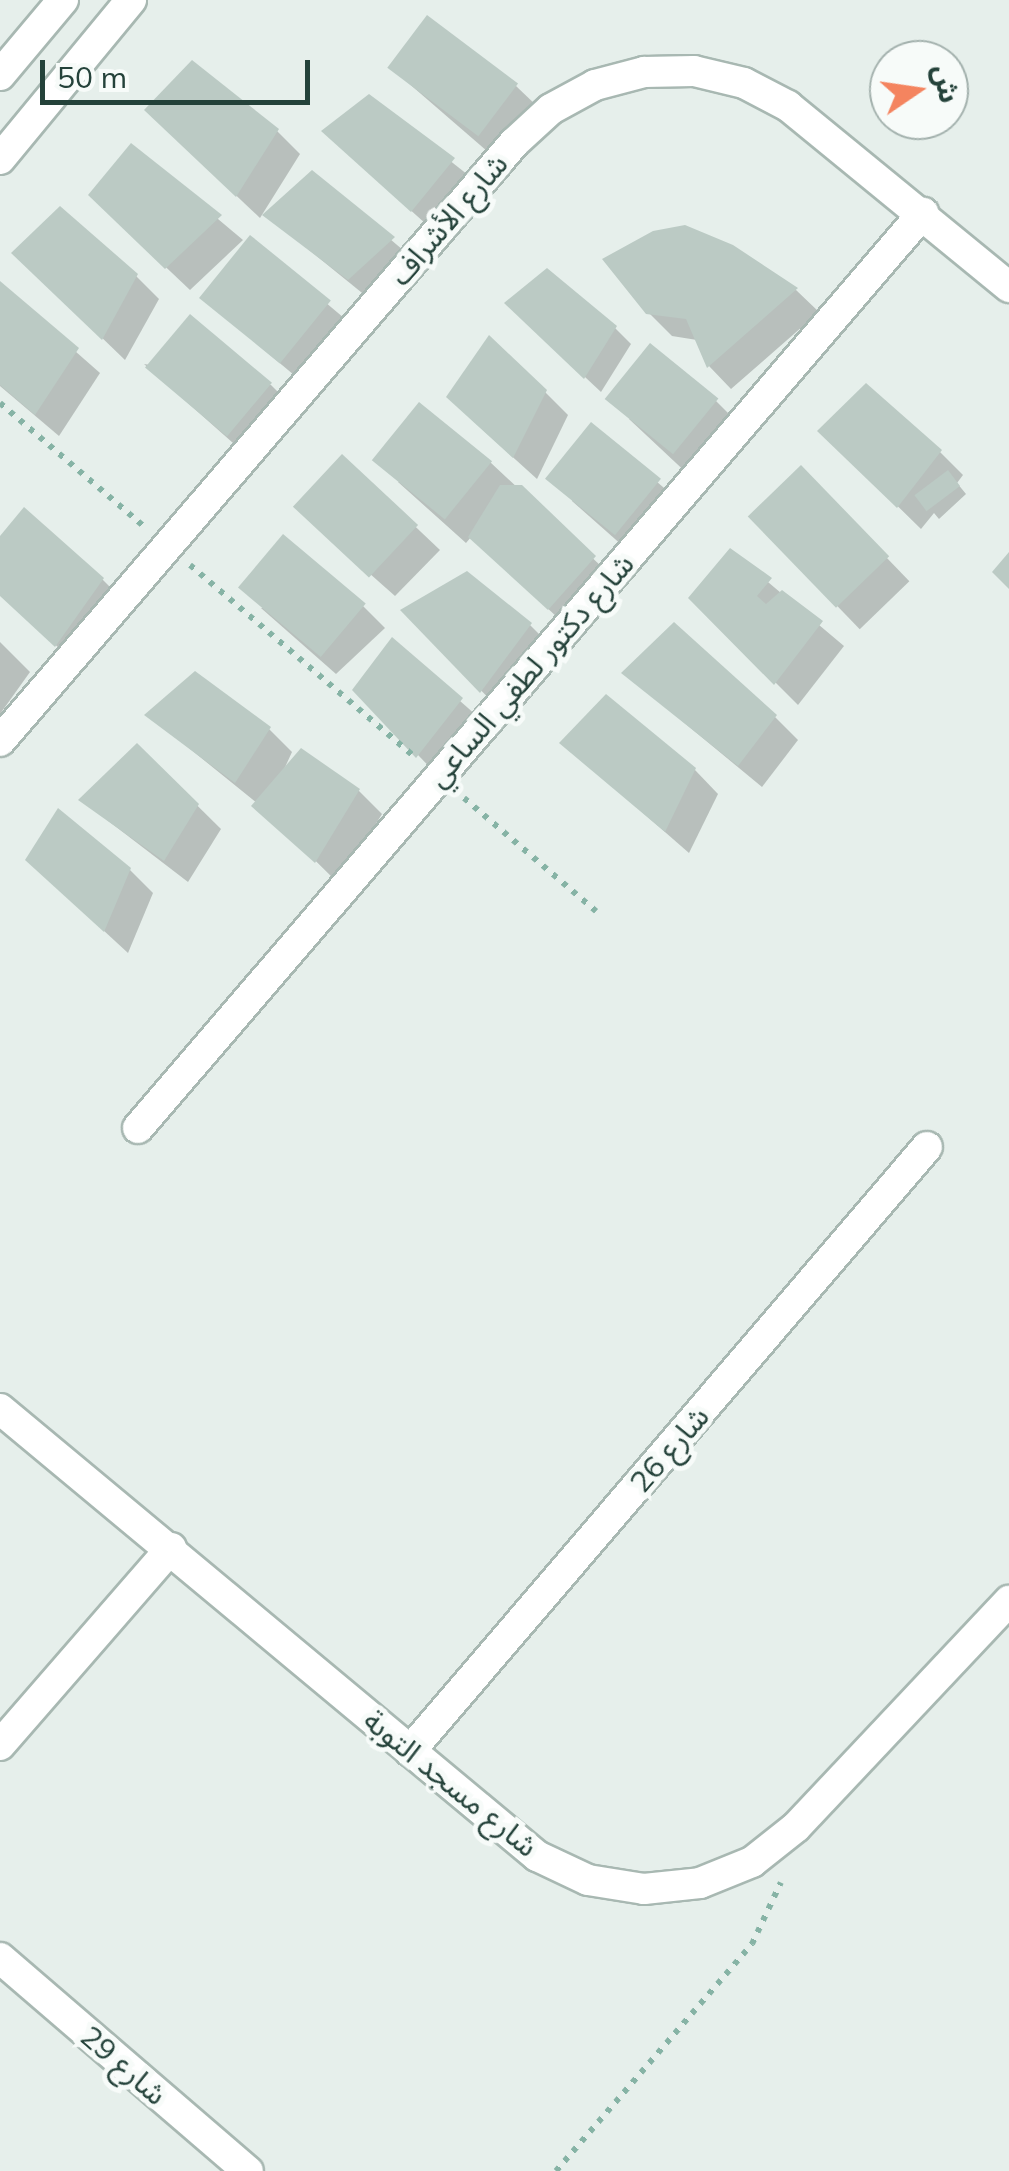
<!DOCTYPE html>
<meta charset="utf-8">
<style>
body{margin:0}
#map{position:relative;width:1009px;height:2171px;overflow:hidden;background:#e6efeb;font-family:Mulish,"Noto Sans Arabic",sans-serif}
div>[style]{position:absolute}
.shadow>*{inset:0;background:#0003;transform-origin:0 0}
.building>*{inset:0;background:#bbcac4;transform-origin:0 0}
.path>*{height:6px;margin-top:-3px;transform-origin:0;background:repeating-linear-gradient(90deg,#86b3a5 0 5px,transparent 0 13px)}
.roads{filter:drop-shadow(2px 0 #a8b8b2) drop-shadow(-2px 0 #a8b8b2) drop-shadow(0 2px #a8b8b2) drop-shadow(0 -2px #a8b8b2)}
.minor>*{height:30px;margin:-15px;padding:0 15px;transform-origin:15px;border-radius:15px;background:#fff}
span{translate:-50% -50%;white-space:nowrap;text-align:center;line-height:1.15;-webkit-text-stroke:10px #f7fbf9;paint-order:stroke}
.street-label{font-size:30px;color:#24423a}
.north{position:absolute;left:869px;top:40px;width:100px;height:100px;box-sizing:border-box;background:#f7fbf9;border:2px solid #a3b1ad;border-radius:50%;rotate:77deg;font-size:28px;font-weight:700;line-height:40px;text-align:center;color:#24423a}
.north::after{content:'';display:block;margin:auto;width:35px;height:45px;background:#f4845f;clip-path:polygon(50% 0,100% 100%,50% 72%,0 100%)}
.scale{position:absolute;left:40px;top:60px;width:270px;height:45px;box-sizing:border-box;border:5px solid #24423a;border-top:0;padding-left:12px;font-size:30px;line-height:35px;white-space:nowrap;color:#24423a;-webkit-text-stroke:8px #f7fbf9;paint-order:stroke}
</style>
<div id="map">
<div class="shadow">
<i style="clip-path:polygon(391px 68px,516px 86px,539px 108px,495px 158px)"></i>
<i style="clip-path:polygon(369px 97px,477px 182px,436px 233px,348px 154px)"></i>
<i style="clip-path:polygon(277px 131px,300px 154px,260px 218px,170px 133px)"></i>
<i style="clip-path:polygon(131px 146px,243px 240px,190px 290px,114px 218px)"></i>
<i style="clip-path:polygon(312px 173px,416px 261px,372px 301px,266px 215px)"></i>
<i style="left:250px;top:239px;width:134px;height:76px;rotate:40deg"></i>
<i style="clip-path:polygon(38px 276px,136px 276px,159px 299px,125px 360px)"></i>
<i style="clip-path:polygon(0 285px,100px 373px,59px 436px,0 386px)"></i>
<i style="clip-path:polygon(796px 290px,819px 312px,731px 389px,709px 366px,697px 340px,672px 336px,648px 312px)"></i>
<i style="clip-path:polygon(523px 319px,615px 328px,631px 344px,601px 392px)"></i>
<i style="clip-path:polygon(144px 364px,271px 385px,293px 407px,251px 459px)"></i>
<i style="clip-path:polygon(545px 392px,568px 415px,537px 479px,472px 420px)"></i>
<i style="clip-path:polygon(716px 401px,739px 424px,692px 478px,629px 419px)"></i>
<i style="clip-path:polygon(591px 426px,683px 504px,641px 562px,572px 501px)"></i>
<i style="clip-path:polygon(821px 431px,940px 452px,963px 475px,957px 483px,966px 494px,939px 519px,934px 513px,921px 529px)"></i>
<i style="clip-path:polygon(343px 458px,440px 550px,395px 596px,325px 534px)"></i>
<i style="clip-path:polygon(490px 462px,617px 581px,572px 631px,471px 537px,466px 543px,398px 482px)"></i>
<i style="left:801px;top:469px;width:156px;height:69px;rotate:46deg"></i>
<i style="clip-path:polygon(0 540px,103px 580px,126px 603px,80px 667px,0 595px)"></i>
<i style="clip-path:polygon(731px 551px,844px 646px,798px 705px,691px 598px)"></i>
<i style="clip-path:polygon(363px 606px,385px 628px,336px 674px,261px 608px)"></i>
<i style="clip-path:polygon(404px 611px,530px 625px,553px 648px,504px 714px)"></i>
<i style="clip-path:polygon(392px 641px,485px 723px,440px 778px,356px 690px)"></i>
<i style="clip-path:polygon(0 642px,30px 672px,0 714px)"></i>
<i style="clip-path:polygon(624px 673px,775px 717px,798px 740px,762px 787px)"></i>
<i style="clip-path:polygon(148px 715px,269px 729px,292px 752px,281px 776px,359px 791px,382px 814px,339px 884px,257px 803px)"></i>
<i style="clip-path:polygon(563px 743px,695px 770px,718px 794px,689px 853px)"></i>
<i style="clip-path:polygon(137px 746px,221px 829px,188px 882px,81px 800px)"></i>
<i style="clip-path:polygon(130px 870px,153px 893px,128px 953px,51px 882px)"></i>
</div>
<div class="building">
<i style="left:427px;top:15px;width:114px;height:66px;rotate:37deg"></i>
<i style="clip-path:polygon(192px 60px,279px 129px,236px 197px,144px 110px)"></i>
<i style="clip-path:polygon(369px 94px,455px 158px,411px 212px,321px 131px)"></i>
<i style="clip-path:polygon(131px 143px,222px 215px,165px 269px,88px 195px)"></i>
<i style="clip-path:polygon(312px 170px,395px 237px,348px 280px,262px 215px)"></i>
<i style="clip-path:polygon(60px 206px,138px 274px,102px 340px,11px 253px)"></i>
<i style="clip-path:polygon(685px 225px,733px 245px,798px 288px,707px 368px,686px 319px,646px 314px,602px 259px,653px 231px)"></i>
<i style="left:250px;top:235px;width:104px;height:81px;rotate:39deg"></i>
<i style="clip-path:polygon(547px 268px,617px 326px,584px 379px,504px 303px)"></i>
<i style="clip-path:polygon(0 281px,79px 348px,35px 415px,0 385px)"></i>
<i style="left:190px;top:314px;width:107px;height:70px;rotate:40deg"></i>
<i style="clip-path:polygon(489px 335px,547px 390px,513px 458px,446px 397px)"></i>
<i style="left:650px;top:343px;width:88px;height:72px;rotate:39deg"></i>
<i style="clip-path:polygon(866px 383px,942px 450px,897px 508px,817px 431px)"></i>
<i style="left:419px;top:402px;width:94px;height:75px;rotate:39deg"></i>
<i style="left:591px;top:422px;width:90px;height:73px;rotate:39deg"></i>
<i style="left:342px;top:454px;width:104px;height:72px;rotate:43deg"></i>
<i style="left:801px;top:465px;width:127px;height:74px;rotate:46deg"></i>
<i style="left:948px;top:470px;width:20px;height:42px;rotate:53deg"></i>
<i style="clip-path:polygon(500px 485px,522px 485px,596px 556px,548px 610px,468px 537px)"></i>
<i style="clip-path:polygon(24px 507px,104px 578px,55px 647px,0 596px,0 536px)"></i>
<i style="left:283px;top:534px;width:108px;height:70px;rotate:40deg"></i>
<i style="clip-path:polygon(730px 548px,772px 578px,757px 596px,766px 604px,782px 590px,823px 621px,774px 685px,688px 598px)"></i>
<i style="clip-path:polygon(1009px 552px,1009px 589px,992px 572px)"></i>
<i style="clip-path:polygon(467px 571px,532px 623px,480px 693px,400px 610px)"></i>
<i style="clip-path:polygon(674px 622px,777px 715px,738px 766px,621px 673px)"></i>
<i style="clip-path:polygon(392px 637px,463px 698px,416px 758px,352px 690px)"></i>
<i style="clip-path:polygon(195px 671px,271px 727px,235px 783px,144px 715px)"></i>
<i style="clip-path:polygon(606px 694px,696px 768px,665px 832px,559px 743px)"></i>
<i style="clip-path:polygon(137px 743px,199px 804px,164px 861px,78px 800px)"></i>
<i style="clip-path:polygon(301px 748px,360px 789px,315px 863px,251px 806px)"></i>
<i style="clip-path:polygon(58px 808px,131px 868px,104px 932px,25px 860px)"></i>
</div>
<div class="path">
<i style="left:0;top:403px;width:192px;rotate:40.6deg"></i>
<i style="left:190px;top:565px;width:297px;rotate:40.5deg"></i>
<i style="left:464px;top:798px;width:174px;rotate:40.6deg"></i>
<i style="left:556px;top:2171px;width:300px;rotate:-49.2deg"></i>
<i style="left:752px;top:1944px;width:68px;rotate:-64.9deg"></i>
</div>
<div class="roads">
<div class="minor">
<i style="left:0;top:75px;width:98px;rotate:-50deg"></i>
<i style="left:0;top:159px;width:206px;rotate:-50.5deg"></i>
<i style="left:0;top:741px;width:789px;rotate:-49.32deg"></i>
<i style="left:514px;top:143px;width:50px;rotate:-42.6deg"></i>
<i style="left:551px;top:109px;width:50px;rotate:-28.6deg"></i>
<i style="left:595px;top:85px;width:51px;rotate:-14.9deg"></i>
<i style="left:644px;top:72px;width:50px;rotate:-1.1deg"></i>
<i style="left:694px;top:71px;width:51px;rotate:13.5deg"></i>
<i style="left:744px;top:83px;width:50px;rotate:27.6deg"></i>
<i style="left:788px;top:106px;width:286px;rotate:39.3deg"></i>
<i style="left:138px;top:1128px;width:1206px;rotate:-49.37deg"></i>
<i style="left:0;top:1409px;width:699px;rotate:39.77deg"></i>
<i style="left:537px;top:1856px;width:56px;rotate:25.2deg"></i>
<i style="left:588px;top:1880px;width:57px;rotate:9.1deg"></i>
<i style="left:644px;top:1889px;width:56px;rotate:-6.1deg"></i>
<i style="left:700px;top:1883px;width:56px;rotate:-22deg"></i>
<i style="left:752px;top:1862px;width:56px;rotate:-38.5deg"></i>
<i style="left:796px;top:1827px;width:311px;rotate:-46.7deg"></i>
<i style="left:0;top:1745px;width:261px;rotate:-49deg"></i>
<i style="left:410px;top:1751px;width:795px;rotate:-49.44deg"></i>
<i style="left:0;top:1958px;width:327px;rotate:40.7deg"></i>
</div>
</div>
<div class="street-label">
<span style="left:448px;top:219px;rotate:-49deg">شارع الأشراف</span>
<span style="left:530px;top:670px;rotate:-49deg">شارع دكتور لطفي الساعي</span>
<span style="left:669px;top:1449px;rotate:-49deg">شارع 26</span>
<span style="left:451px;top:1783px;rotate:39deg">شارع مسجد التوبة</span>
<span style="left:124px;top:2065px;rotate:41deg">شارع 29</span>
</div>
<div class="north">ش</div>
<div class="scale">50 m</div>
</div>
